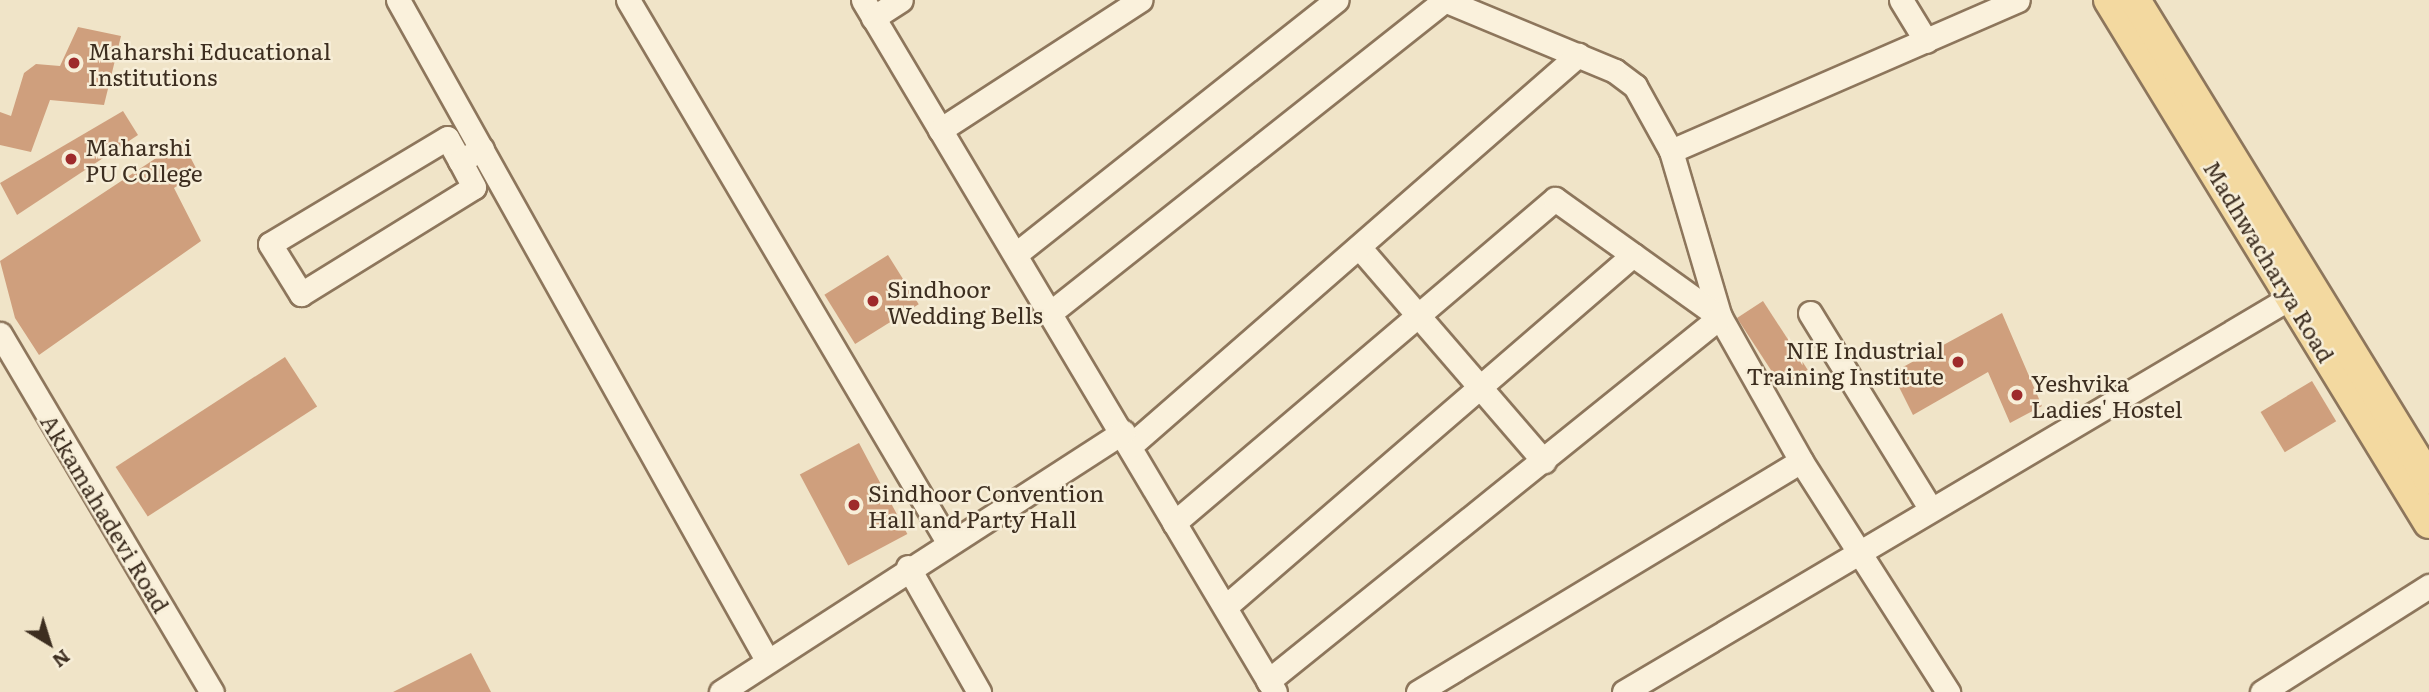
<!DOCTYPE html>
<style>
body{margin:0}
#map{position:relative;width:2429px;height:692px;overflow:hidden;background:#f0e4c8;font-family:Literata,serif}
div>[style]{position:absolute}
.building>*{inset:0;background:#cf9f7d;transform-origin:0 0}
.roads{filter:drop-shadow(2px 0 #8d765c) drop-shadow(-2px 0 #8d765c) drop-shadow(0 2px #8d765c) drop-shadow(0 -2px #8d765c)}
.minor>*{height:23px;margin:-11.5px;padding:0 11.5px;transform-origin:11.5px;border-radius:11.5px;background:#faf1dc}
.major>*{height:30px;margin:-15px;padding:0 15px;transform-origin:15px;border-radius:15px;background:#f3d9a0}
.dots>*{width:19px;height:19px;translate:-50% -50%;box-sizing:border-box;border:4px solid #f7eed8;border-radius:50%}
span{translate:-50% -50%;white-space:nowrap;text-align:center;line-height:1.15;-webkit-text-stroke:5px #f7eed8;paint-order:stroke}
.poi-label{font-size:23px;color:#3d2e20}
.left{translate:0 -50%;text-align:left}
.right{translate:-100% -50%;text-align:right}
.street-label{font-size:23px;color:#3d2e20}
.north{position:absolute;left:14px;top:608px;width:70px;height:70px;-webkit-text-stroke:5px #f7eed8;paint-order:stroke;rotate:142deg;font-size:19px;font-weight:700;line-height:28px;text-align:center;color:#3d2e20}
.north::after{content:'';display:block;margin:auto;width:24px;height:32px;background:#3d2e20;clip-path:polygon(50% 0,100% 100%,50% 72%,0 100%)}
</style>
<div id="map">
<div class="building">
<i style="clip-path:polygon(78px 27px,121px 36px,104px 105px,50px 100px,31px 152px,0 145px,0 112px,11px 116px,24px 73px,36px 64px,60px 66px)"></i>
<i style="clip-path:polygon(123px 111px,138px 135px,17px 215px,0 183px)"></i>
<i style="clip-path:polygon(182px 141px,198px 172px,174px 188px,201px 241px,39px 355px,15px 318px,0 261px)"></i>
<i style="left:888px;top:255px;width:58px;height:75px;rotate:58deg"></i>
<i style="left:1763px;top:301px;width:82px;height:31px;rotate:57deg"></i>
<i style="clip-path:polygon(2002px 313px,2042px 406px,2010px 423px,1988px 372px,1913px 415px,1892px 373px)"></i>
<i style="left:285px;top:357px;width:59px;height:202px;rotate:57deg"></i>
<i style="left:2312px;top:381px;width:47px;height:60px;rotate:59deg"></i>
<i style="left:859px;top:443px;width:103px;height:67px;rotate:62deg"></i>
<i style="clip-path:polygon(471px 653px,491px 692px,393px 692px)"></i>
</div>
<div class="roads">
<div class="minor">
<i style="left:398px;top:0;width:756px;rotate:60.79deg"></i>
<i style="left:628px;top:0;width:629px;rotate:59.44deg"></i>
<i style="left:863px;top:0;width:805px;rotate:59.23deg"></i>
<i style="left:1444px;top:0;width:185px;rotate:22.5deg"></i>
<i style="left:1615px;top:71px;width:25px;rotate:37deg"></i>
<i style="left:1635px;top:86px;width:74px;rotate:61deg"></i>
<i style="left:1671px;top:151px;width:173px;rotate:73.6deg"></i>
<i style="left:1720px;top:317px;width:165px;rotate:60.6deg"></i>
<i style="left:1801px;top:461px;width:274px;rotate:57.5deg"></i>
<i style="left:1901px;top:0;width:48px;rotate:58.6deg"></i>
<i style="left:873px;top:18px;width:33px;rotate:-33deg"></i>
<i style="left:940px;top:130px;width:239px;rotate:-33deg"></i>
<i style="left:1671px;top:151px;width:378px;rotate:-23.5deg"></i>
<i style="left:460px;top:161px;width:26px;rotate:-119deg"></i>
<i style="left:447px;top:138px;width:206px;rotate:149.1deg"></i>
<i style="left:270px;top:244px;width:59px;rotate:58.2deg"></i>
<i style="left:301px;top:294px;width:203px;rotate:-31.7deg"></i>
<i style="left:474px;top:187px;width:30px;rotate:-118deg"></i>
<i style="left:460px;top:161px;width:25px;rotate:-29deg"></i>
<i style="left:1359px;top:247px;width:283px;rotate:49.2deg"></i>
<i style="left:1016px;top:254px;width:409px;rotate:-38.4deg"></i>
<i style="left:1050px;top:313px;width:504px;rotate:-38.39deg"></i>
<i style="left:1810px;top:313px;width:229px;rotate:58.4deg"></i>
<i style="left:0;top:334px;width:416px;rotate:59.4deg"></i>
<i style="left:1130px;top:446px;width:595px;rotate:-41.11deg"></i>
<i style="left:1174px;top:523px;width:500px;rotate:-40.38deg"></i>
<i style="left:1555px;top:199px;width:203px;rotate:35.6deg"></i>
<i style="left:908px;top:567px;width:144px;rotate:60.4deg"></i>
<i style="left:1225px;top:607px;width:539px;rotate:-40.79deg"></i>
<i style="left:1268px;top:681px;width:580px;rotate:-38.84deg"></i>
<i style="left:721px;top:692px;width:479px;rotate:-32.9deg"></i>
<i style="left:1418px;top:692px;width:447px;rotate:-31.1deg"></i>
<i style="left:1624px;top:692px;width:789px;rotate:-30.63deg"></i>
<i style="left:2262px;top:692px;width:198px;rotate:-32.4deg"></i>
</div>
<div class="major">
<i style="left:2109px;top:0;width:613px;rotate:58.54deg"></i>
<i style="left:2135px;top:0;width:562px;rotate:58.46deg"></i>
</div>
</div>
<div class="dots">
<i style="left:74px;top:63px;background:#9e2a2b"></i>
<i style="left:71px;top:159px;background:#9e2a2b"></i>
<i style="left:873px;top:301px;background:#9e2a2b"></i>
<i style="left:1958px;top:362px;background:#9e2a2b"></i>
<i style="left:2017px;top:395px;background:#9e2a2b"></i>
<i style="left:854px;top:505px;background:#9e2a2b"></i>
</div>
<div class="poi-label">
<span class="left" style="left:88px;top:63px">Maharshi Educational<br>Institutions</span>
<span class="left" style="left:85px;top:159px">Maharshi<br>PU College</span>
<span class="left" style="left:887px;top:301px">Sindhoor<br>Wedding Bells</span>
<span class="right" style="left:1944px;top:362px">NIE Industrial<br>Training Institute</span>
<span class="left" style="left:2031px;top:395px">Yeshvika<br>Ladies' Hostel</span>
<span class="left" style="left:868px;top:505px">Sindhoor Convention<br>Hall and Party Hall</span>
</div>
<div class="street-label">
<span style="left:2270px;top:261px;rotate:59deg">Madhwacharya Road</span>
<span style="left:106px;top:513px;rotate:59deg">Akkamahadevi Road</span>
</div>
<div class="north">N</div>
</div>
